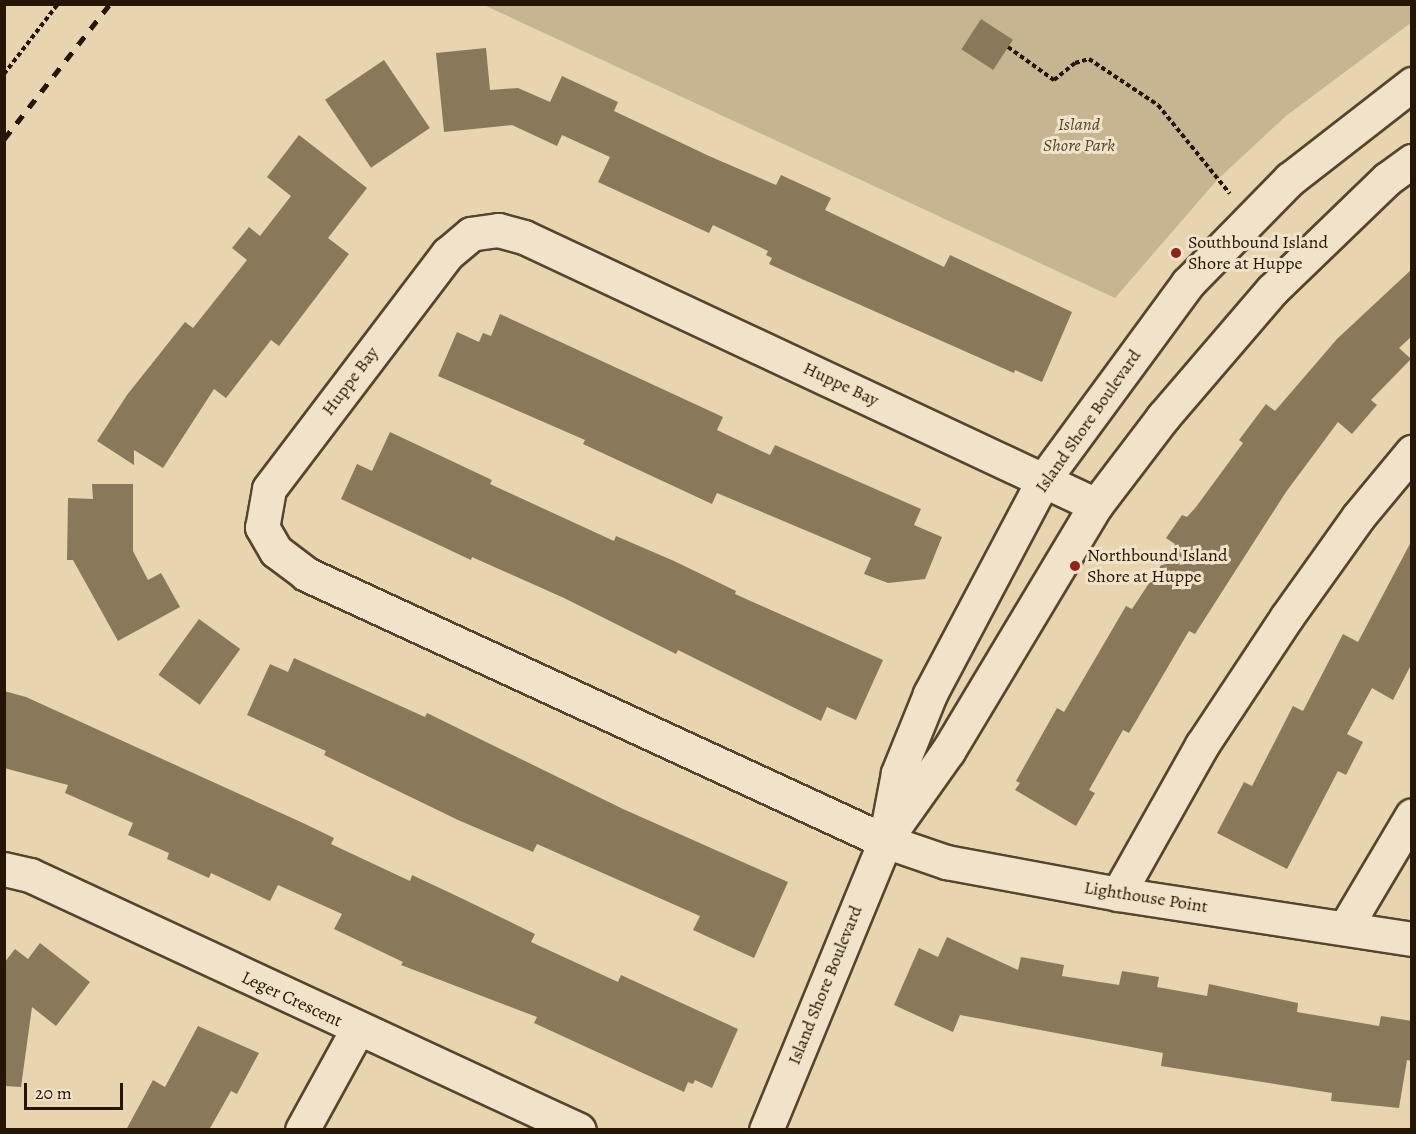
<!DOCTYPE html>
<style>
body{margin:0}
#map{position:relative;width:1416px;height:1134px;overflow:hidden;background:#e8d4ae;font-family:Alegreya,serif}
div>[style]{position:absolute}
.green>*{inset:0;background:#c7b491}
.building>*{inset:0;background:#8a785b;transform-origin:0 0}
.path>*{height:4px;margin-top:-2px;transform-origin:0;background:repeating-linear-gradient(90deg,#251501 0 4.5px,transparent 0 7.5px)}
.roads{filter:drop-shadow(2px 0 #56452c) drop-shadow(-2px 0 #56452c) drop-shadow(0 2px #56452c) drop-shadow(0 -2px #56452c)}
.minor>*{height:33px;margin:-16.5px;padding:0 16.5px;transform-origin:16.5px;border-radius:16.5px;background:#f0e3ca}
.rail>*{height:4.5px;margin-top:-2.25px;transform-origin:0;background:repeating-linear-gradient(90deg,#251501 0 10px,transparent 0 20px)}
.dots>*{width:16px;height:16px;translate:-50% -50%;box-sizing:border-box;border:3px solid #f0e3ca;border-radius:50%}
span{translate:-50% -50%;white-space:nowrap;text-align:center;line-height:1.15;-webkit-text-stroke:6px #f0e3ca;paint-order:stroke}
.park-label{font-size:18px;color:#56452c;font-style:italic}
.poi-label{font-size:18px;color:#251501}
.left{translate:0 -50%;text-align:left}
.street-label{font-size:18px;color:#251501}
.frame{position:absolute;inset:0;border:6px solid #251501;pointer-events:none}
.scale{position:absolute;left:24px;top:1083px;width:99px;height:27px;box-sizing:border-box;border:3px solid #251501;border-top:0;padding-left:8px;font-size:18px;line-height:21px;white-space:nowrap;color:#251501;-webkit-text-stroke:4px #f0e3ca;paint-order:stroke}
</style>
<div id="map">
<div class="green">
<i style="clip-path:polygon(1411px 4px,1412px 22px,1286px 116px,1217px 180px,1115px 298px,484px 5px)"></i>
</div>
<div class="building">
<i style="left:981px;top:19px;width:38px;height:36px;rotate:33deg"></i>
<i style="clip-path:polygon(486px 48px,490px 90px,518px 88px,550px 102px,562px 76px,618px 102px,614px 111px,709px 156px,776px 185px,781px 175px,831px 198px,825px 210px,944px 267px,950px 255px,1072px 312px,1042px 382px,1015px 370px,1014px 373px,804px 280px,769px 264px,772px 258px,766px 255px,768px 251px,713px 225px,709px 233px,598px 182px,610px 157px,562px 135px,557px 146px,512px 125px,444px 132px,436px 53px)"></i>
<i style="left:384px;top:60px;width:82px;height:71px;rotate:56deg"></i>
<i style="clip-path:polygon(299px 135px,367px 188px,328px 238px,349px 254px,279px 346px,271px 340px,226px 398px,214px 389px,163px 468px,134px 450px,134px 465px,97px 441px,127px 395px,185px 322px,193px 328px,247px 260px,232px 248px,249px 227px,260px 236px,291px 196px,267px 177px)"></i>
<i style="clip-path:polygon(1412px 269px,1412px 336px,1399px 348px,1411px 359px,1371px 400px,1377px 405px,1352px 434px,1338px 422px,1286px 492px,1195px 634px,1189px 631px,1129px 733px,1123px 730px,1089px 790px,1095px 793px,1076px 826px,1015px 790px,1020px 783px,1016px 781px,1057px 708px,1064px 712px,1126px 606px,1132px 609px,1175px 544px,1166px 538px,1182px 515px,1187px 517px,1196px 507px,1243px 443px,1239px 440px,1266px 404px,1275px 411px,1337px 339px)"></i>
<i style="clip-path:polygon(500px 314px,723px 417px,717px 430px,770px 455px,775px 445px,921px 509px,914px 525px,942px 537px,925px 579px,888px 583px,864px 574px,871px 558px,717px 493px,712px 504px,583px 444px,585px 440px,438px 376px,457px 332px,479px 342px,483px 333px,491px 336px)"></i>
<i style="clip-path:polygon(390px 432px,492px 480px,490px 484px,614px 541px,616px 536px,674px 561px,736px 591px,735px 594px,883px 660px,856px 720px,827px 707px,821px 721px,678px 650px,676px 654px,564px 598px,472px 557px,471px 560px,341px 499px,357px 464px,372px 471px)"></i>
<i style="clip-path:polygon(92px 484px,133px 484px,133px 551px,148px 580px,161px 573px,180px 607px,118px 641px,73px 560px,67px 560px,68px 498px,93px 499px)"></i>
<i style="clip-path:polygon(1412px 540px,1412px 663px,1393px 700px,1372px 688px,1347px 734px,1363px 742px,1346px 775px,1338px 771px,1287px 869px,1217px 833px,1244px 782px,1252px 786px,1293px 706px,1303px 711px,1343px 634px,1358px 642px)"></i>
<i style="left:199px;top:619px;width:51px;height:69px;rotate:36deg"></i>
<i style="clip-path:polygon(294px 658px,425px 717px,427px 713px,623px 809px,788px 882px,754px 958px,693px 930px,700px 916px,537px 844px,533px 852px,458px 820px,324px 755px,326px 751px,247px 715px,270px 664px,288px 672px)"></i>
<i style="clip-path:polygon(4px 691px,26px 697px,303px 823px,334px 838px,331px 844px,410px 881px,412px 875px,461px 898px,535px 934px,531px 942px,618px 982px,621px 975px,738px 1029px,712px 1088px,695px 1080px,693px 1084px,688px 1082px,684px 1092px,534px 1023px,537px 1017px,401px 965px,403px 962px,334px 929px,342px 914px,278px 885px,270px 901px,211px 873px,209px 878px,167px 859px,169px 853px,128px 835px,133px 823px,65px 793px,68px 785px,4px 768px)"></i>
<i style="clip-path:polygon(947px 937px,1018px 970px,1021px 957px,1064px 965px,1062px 976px,1119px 985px,1122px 971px,1159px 977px,1157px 987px,1207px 996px,1209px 984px,1298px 1003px,1297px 1012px,1379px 1026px,1381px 1016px,1412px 1021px,1412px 1061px,1407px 1060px,1399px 1108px,1331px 1101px,1332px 1093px,1161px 1066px,1163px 1053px,960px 1015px,953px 1032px,894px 1005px,919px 948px,938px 957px)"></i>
<i style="clip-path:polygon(40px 943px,90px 982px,56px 1026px,32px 1007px,21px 1087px,4px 1086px,4px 963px,15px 949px,28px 959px)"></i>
<i style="clip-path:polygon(198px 1026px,259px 1053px,237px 1094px,231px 1091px,209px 1130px,126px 1130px,153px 1080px,165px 1087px)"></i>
</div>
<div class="path">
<i style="left:1008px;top:47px;width:57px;rotate:35.7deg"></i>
<i style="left:1054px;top:80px;width:27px;rotate:-39deg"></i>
<i style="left:1075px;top:63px;width:15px;rotate:-16deg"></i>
<i style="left:1089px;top:59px;width:83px;rotate:33.7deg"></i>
<i style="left:1158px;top:105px;width:114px;rotate:51deg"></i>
<i style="left:4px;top:74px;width:88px;rotate:-52.4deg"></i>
</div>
<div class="roads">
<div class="minor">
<i style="left:1096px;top:505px;width:632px;rotate:-154.9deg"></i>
<i style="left:524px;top:237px;width:27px;rotate:-165deg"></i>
<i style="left:498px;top:230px;width:27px;rotate:172deg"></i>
<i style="left:471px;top:234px;width:30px;rotate:140deg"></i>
<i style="left:448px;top:253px;width:296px;rotate:127.2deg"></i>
<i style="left:269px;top:489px;width:39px;rotate:100deg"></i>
<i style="left:262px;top:527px;width:28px;rotate:60deg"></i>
<i style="left:276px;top:551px;width:38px;rotate:37deg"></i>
<i style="left:306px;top:574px;width:638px;rotate:24.76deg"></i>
<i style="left:885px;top:841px;width:65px;rotate:19deg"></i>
<i style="left:946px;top:862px;width:175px;rotate:10.5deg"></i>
<i style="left:1118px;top:894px;width:297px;rotate:8.7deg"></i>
<i style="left:892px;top:830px;width:97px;rotate:-54.7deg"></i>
<i style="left:948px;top:751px;width:287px;rotate:-59deg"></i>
<i style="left:1096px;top:505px;width:111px;rotate:-52.7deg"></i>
<i style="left:1163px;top:417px;width:167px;rotate:-49.4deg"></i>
<i style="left:1272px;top:290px;width:160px;rotate:-44deg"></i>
<i style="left:1387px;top:179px;width:31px;rotate:-36deg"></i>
<i style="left:4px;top:869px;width:27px;rotate:13deg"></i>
<i style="left:30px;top:875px;width:605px;rotate:24.91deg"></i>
<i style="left:1118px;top:894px;width:171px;rotate:-60.6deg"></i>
<i style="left:1202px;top:745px;width:152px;rotate:-56.5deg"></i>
<i style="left:1286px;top:618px;width:124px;rotate:-54.5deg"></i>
<i style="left:1358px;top:517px;width:85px;rotate:-50.3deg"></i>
<i style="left:1345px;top:928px;width:131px;rotate:-59.3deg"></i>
<i style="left:302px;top:1130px;width:114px;rotate:-61.2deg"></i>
<i style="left:766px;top:1130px;width:313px;rotate:-67.6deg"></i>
<i style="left:885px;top:841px;width:69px;rotate:-79.2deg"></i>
<i style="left:898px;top:773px;width:85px;rotate:-67.9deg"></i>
<i style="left:930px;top:694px;width:243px;rotate:-62.1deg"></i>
<i style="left:1044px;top:479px;width:243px;rotate:-53.7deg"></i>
<i style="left:1188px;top:283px;width:146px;rotate:-45.6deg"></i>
<i style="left:1290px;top:179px;width:155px;rotate:-37.9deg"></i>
</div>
</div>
<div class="rail">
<i style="left:4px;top:139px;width:172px;rotate:-51.9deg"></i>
</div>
<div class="dots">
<i style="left:1176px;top:253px;background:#8f2418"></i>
<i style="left:1075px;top:566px;background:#8f2418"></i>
</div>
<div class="park-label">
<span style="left:1079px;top:135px">Island<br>Shore Park</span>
</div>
<div class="poi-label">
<span class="left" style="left:1188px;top:253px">Southbound Island<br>Shore at Huppe</span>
<span class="left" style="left:1087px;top:566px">Northbound Island<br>Shore at Huppe</span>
</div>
<div class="street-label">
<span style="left:350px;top:381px;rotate:-53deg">Huppe Bay</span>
<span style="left:841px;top:384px;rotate:25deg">Huppe Bay</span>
<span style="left:1088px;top:421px;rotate:-55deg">Island Shore Boulevard</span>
<span style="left:1146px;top:897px;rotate:9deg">Lighthouse Point</span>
<span style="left:825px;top:985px;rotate:-68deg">Island Shore Boulevard</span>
<span style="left:292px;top:999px;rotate:25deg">Leger Crescent</span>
</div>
<div class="frame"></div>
<div class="scale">20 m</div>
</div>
